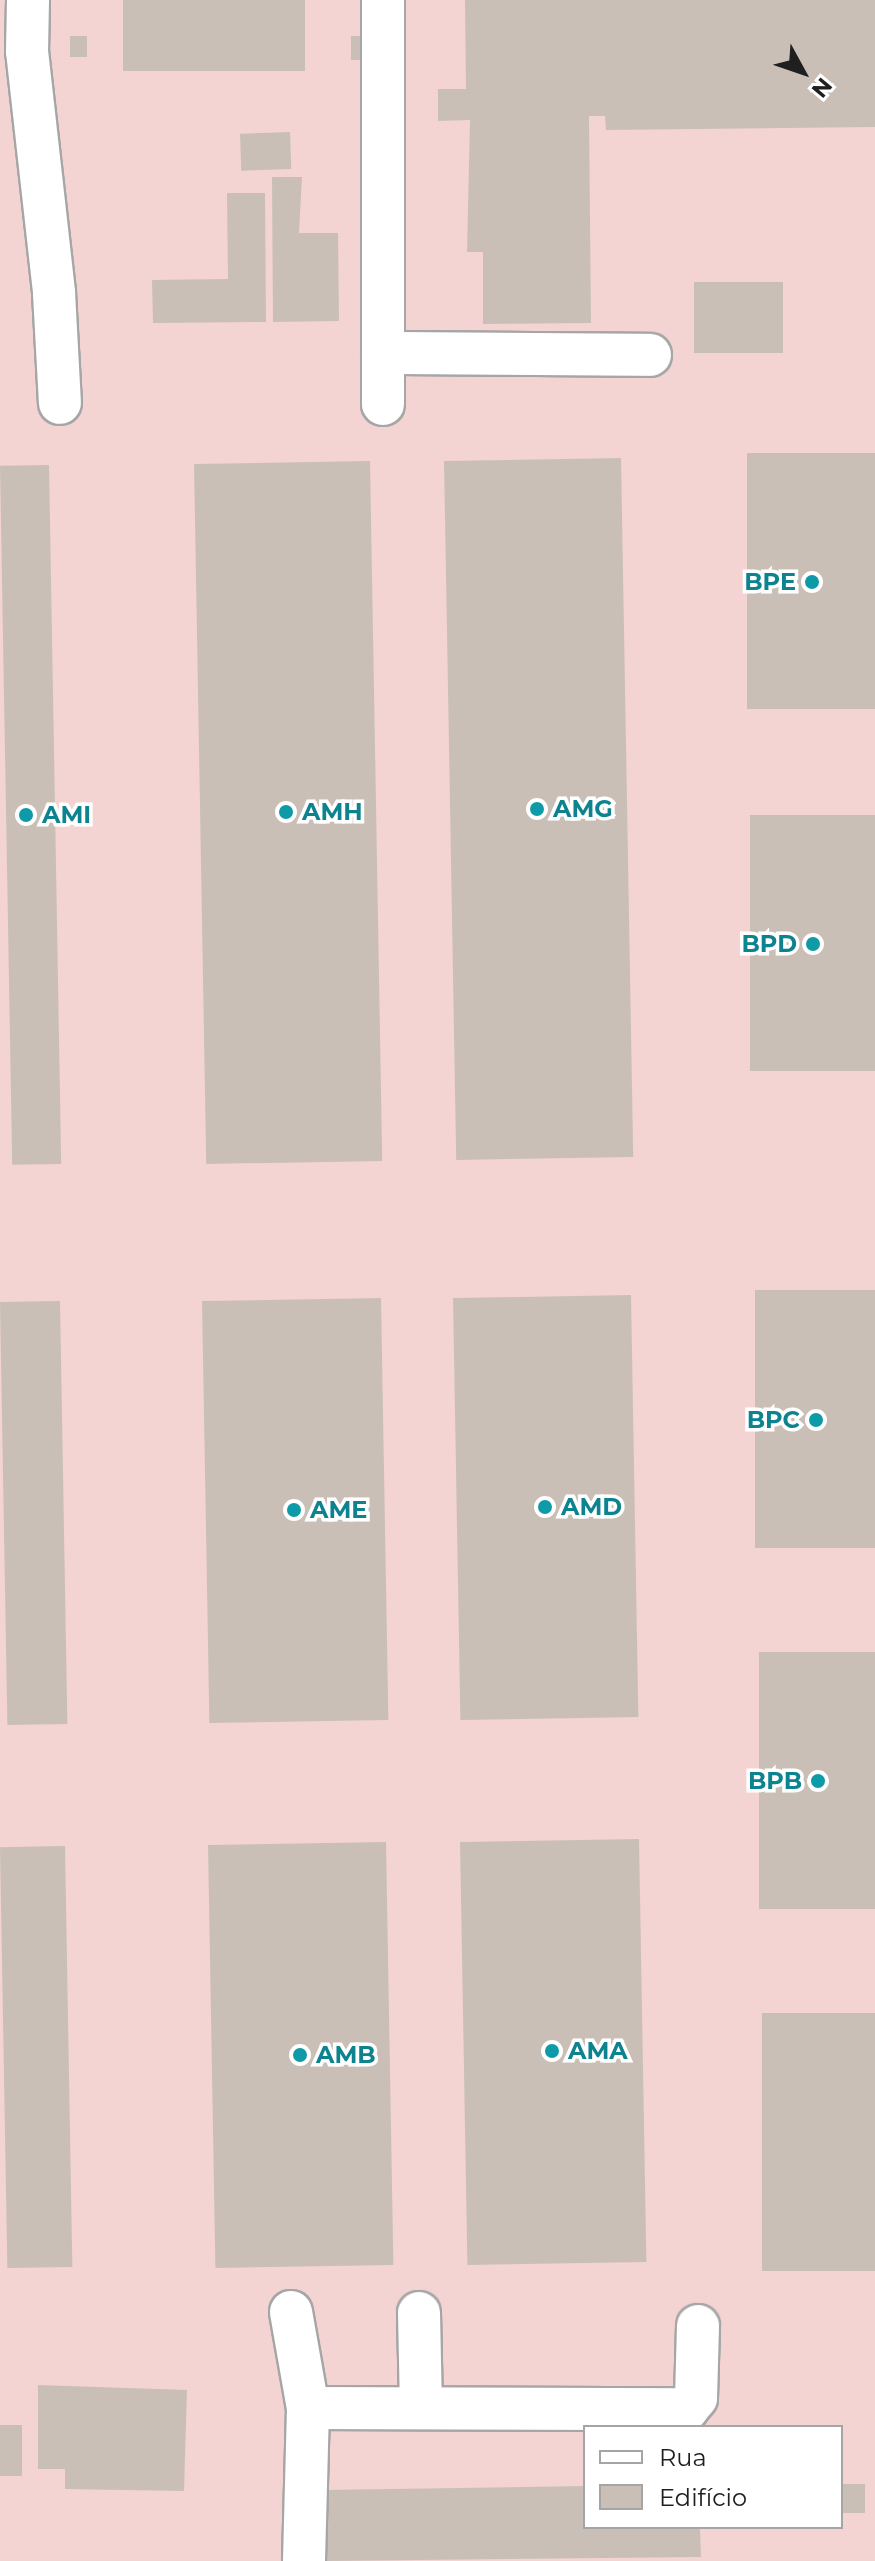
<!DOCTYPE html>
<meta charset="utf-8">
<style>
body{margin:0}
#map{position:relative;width:875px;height:2561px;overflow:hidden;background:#f1ede4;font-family:Montserrat,sans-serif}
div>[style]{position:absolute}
.commercial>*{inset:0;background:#f3d4d2}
.building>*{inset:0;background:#c9bfb7;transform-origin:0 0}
.roads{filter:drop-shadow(2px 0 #a6a6a6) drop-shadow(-2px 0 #a6a6a6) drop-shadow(0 2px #a6a6a6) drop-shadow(0 -2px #a6a6a6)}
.minor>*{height:42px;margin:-21px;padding:0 21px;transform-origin:21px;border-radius:21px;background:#fff}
.dots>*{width:22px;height:22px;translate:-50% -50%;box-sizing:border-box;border:4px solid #fff;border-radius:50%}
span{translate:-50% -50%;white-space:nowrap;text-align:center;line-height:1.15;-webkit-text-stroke:7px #fff;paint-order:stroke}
.culture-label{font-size:24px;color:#0d838f;font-weight:700}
.right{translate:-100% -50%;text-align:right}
.left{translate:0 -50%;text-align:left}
.legend{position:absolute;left:583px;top:2425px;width:260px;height:104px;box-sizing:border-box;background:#fff;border:2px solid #a5a5a5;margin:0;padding:10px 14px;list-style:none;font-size:24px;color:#1f1f1f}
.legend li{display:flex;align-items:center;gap:16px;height:40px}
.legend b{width:40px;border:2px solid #a5a5a5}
.north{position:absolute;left:763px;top:32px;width:80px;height:80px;-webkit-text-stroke:6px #fff;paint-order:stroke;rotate:130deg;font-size:22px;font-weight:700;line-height:32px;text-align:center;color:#1f1f1f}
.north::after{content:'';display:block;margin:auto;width:28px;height:36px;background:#1f1f1f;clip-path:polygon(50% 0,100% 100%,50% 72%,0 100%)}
</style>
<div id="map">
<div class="commercial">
<i style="clip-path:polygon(evenodd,0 0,875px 0,875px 2561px,0 2561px,0 0,585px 2427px,841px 2427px,841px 2527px,585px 2527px,585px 2427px)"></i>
</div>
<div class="building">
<i style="left:123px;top:0;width:182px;height:71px"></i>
<i style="clip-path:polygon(465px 0,875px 0,875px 127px,606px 130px,605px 116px,589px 116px,591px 323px,483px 324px,483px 252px,467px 252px,470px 120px,438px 121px,438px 89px,466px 89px)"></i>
<i style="left:70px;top:36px;width:17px;height:21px"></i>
<i style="left:351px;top:36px;width:21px;height:24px"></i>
<i style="left:290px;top:132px;width:37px;height:50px;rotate:88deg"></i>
<i style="clip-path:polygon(272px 177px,302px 177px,299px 233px,338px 233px,339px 321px,273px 322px)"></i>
<i style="clip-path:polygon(227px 193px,265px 193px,266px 322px,153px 323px,152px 280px,228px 279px)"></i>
<i style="left:783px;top:282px;width:71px;height:89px;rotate:90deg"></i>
<i style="left:875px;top:453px;width:256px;height:128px;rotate:90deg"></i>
<i style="left:621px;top:458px;width:699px;height:177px;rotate:89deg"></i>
<i style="left:370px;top:461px;width:700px;height:176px;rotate:89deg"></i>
<i style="left:49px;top:465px;width:699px;height:49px;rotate:89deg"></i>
<i style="left:875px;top:815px;width:256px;height:125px;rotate:90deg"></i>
<i style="left:875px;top:1290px;width:258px;height:120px;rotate:90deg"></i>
<i style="left:631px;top:1295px;width:422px;height:178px;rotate:89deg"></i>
<i style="left:381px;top:1298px;width:422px;height:179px;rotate:89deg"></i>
<i style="left:60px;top:1301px;width:423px;height:60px;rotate:89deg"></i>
<i style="left:875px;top:1652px;width:257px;height:116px;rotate:90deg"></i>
<i style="left:639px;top:1839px;width:423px;height:179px;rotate:89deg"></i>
<i style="left:386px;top:1842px;width:423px;height:178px;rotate:89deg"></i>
<i style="left:65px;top:1846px;width:421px;height:65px;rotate:89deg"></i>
<i style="left:875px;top:2013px;width:258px;height:113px;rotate:90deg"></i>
<i style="clip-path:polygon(38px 2385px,187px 2390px,184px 2491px,65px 2489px,65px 2469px,38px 2469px)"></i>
<i style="left:0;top:2425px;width:22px;height:51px"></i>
<i style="left:841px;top:2484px;width:24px;height:29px"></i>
<i style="clip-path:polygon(585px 2486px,585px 2527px,700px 2527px,701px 2557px,325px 2561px,324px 2490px)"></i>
</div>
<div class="roads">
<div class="minor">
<i style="left:28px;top:0;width:51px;rotate:91.1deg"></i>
<i style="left:27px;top:51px;width:244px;rotate:83.6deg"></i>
<i style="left:54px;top:293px;width:110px;rotate:86.9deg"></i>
<i style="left:383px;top:0;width:404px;rotate:90deg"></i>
<i style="left:383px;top:353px;width:267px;rotate:0.4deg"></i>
<i style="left:291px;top:2312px;width:97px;rotate:80deg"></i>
<i style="left:308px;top:2408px;width:153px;rotate:91.5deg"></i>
<i style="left:419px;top:2313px;width:95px;rotate:88.8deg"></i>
<i style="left:308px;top:2408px;width:379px;rotate:0.2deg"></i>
<i style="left:687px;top:2409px;width:14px;rotate:-51deg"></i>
<i style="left:696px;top:2398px;width:72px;rotate:-88.4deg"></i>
</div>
</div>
<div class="dots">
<i style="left:812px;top:582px;background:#0f9aa8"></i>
<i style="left:537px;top:809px;background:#0f9aa8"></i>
<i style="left:286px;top:812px;background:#0f9aa8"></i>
<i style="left:26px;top:815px;background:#0f9aa8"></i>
<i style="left:813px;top:944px;background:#0f9aa8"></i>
<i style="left:816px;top:1420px;background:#0f9aa8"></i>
<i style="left:545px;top:1507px;background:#0f9aa8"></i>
<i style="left:294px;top:1510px;background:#0f9aa8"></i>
<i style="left:818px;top:1781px;background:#0f9aa8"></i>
<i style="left:552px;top:2051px;background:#0f9aa8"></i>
<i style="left:300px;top:2055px;background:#0f9aa8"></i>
</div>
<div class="culture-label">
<span class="right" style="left:796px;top:582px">BPE</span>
<span class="left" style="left:553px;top:809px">AMG</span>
<span class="left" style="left:302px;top:812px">AMH</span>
<span class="left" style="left:42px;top:815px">AMI</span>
<span class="right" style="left:797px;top:944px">BPD</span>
<span class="right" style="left:800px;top:1420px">BPC</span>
<span class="left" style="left:561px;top:1507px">AMD</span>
<span class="left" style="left:310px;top:1510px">AME</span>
<span class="right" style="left:802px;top:1781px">BPB</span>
<span class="left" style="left:568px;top:2051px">AMA</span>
<span class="left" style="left:316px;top:2055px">AMB</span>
</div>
<ul class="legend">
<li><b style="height:10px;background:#fff"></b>Rua</li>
<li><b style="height:22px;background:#c9bfb7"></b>Edifício</li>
</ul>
<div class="north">N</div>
</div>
